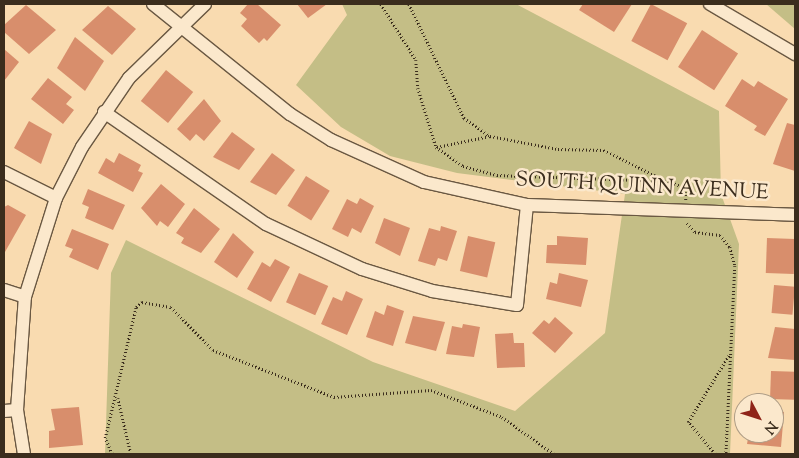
<!DOCTYPE html>
<style>
body{margin:0}
#map{position:relative;width:799px;height:458px;overflow:hidden;background:#f9dbb0;font-family:"Sorts Mill Goudy",serif}
div>[style]{position:absolute}
.green>*{inset:0;background:#c4be86}
.building>*{inset:0;background:#d88e6c;transform-origin:0 0}
.path>*{height:2.5px;margin-top:-1.25px;transform-origin:0;background:repeating-linear-gradient(90deg,#3b2d1d 0 1px,transparent 0 3.5px)}
.roads{filter:drop-shadow(1px 0 #6a5842) drop-shadow(-1px 0 #6a5842) drop-shadow(0 1px #6a5842) drop-shadow(0 -1px #6a5842)}
.street>*{height:12px;margin:-6px;padding:0 6px;transform-origin:6px;border-radius:6px;background:#fbe8cc}
span{translate:-50% -50%;white-space:nowrap;text-align:center;line-height:1.15;-webkit-text-stroke:5px #fbe8cc;paint-order:stroke}
.street-label{font-size:21px;color:#3b2d1d}
.frame{position:absolute;inset:0;border:5px solid #3b2d1d;pointer-events:none}
.north{position:absolute;left:734px;top:393px;width:50px;height:50px;box-sizing:border-box;background:#fbe8cc;border:1px solid #ae9d86;border-radius:50%;rotate:130deg;font-size:14px;font-weight:700;line-height:20px;text-align:center;color:#3b2d1d}
.north::after{content:'';display:block;margin:auto;width:18px;height:22px;background:#8f2418;clip-path:polygon(50% 0,100% 100%,50% 72%,0 100%)}
</style>
<div id="map">
<div class="green">
<i style="clip-path:polygon(342px 4px,516px 4px,719px 111px,721px 194px,739px 244px,730px 454px,105px 454px,111px 273px,126px 240px,373px 362px,515px 411px,605px 333px,625px 194px,457px 173px,390px 156px,341px 127px,296px 85px,347px 15px)"></i>
<i style="clip-path:polygon(766px 4px,795px 4px,795px 29px)"></i>
</div>
<div class="building">
<i style="clip-path:polygon(248px 4px,257px 4px,281px 25px,267px 41px,264px 38px,259px 43px,241px 26px,247px 19px,240px 13px)"></i>
<i style="clip-path:polygon(297px 4px,327px 4px,308px 18px)"></i>
<i style="clip-path:polygon(583px 4px,632px 4px,614px 32px,579px 10px)"></i>
<i style="left:651px;top:4px;width:41px;height:42px;rotate:28deg"></i>
<i style="clip-path:polygon(26px 5px,56px 30px,29px 54px,4px 32px,4px 25px)"></i>
<i style="clip-path:polygon(108px 6px,136px 29px,112px 55px,82px 30px)"></i>
<i style="left:702px;top:30px;width:43px;height:44px;rotate:33deg"></i>
<i style="clip-path:polygon(75px 37px,104px 61px,85px 91px,57px 68px)"></i>
<i style="clip-path:polygon(4px 49px,19px 62px,4px 81px)"></i>
<i style="left:166px;top:70px;width:35px;height:40px;rotate:39deg"></i>
<i style="clip-path:polygon(48px 78px,72px 97px,66px 104px,74px 110px,63px 124px,31px 99px)"></i>
<i style="clip-path:polygon(742px 79px,754px 87px,758px 81px,788px 99px,765px 136px,754px 130px,757px 126px,725px 106px)"></i>
<i style="clip-path:polygon(204px 99px,221px 121px,204px 141px,196px 134px,190px 141px,177px 129px)"></i>
<i style="clip-path:polygon(29px 121px,52px 134px,41px 164px,14px 148px)"></i>
<i style="clip-path:polygon(787px 123px,795px 125px,795px 171px,773px 164px)"></i>
<i style="clip-path:polygon(232px 132px,255px 149px,239px 170px,213px 157px)"></i>
<i style="clip-path:polygon(119px 153px,141px 165px,138px 171px,143px 173px,133px 192px,98px 173px,106px 158px,114px 163px)"></i>
<i style="clip-path:polygon(272px 153px,295px 170px,276px 195px,250px 182px)"></i>
<i style="left:306px;top:176px;width:28px;height:35px;rotate:32deg"></i>
<i style="clip-path:polygon(161px 184px,185px 204px,168px 227px,160px 221px,157px 226px,141px 208px)"></i>
<i style="clip-path:polygon(88px 189px,125px 205px,113px 230px,85px 218px,89px 207px,82px 204px)"></i>
<i style="clip-path:polygon(360px 198px,374px 206px,361px 233px,352px 228px,348px 237px,332px 229px,347px 199px,357px 204px)"></i>
<i style="clip-path:polygon(8px 205px,26px 215px,5px 252px,4px 207px)"></i>
<i style="clip-path:polygon(194px 208px,220px 229px,201px 253px,181px 243px,184px 238px,176px 233px)"></i>
<i style="clip-path:polygon(384px 218px,410px 228px,400px 256px,375px 243px)"></i>
<i style="clip-path:polygon(441px 226px,457px 231px,447px 261px,438px 258px,435px 266px,418px 261px,429px 228px,440px 231px)"></i>
<i style="clip-path:polygon(72px 229px,109px 244px,98px 270px,69px 257px,73px 249px,65px 246px)"></i>
<i style="clip-path:polygon(233px 233px,254px 252px,237px 278px,214px 262px)"></i>
<i style="left:468px;top:236px;width:28px;height:36px;rotate:13deg"></i>
<i style="clip-path:polygon(557px 236px,588px 238px,586px 265px,546px 263px,547px 245px,557px 245px)"></i>
<i style="left:767px;top:238px;width:28px;height:35px;rotate:2deg"></i>
<i style="clip-path:polygon(275px 259px,290px 267px,271px 302px,247px 289px,262px 262px,270px 267px)"></i>
<i style="left:299px;top:273px;width:32px;height:32px;rotate:24deg"></i>
<i style="clip-path:polygon(559px 273px,588px 280px,581px 307px,546px 299px,550px 282px,557px 284px)"></i>
<i style="left:774px;top:285px;width:21px;height:28px;rotate:5deg"></i>
<i style="clip-path:polygon(346px 291px,363px 299px,347px 335px,321px 324px,333px 297px,342px 301px)"></i>
<i style="clip-path:polygon(387px 305px,404px 311px,393px 346px,366px 337px,375px 311px,384px 315px)"></i>
<i style="clip-path:polygon(413px 316px,445px 322px,436px 351px,405px 343px)"></i>
<i style="clip-path:polygon(555px 317px,573px 333px,555px 353px,532px 333px,544px 320px,549px 324px)"></i>
<i style="clip-path:polygon(463px 324px,480px 327px,474px 357px,446px 354px,452px 326px,462px 328px)"></i>
<i style="clip-path:polygon(775px 327px,795px 329px,795px 360px,768px 358px)"></i>
<i style="clip-path:polygon(513px 333px,514px 343px,524px 343px,525px 367px,497px 368px,495px 334px)"></i>
<i style="left:771px;top:371px;width:24px;height:28px;rotate:2deg"></i>
<i style="clip-path:polygon(79px 407px,83px 445px,49px 448px,49px 431px,55px 430px,51px 409px)"></i>
<i style="clip-path:polygon(774px 411px,784px 412px,781px 447px,747px 444px,749px 433px,774px 433px)"></i>
</div>
<div class="path">
<i style="left:381px;top:4px;width:66px;rotate:58deg"></i>
<i style="left:416px;top:60px;width:28px;rotate:86deg"></i>
<i style="left:418px;top:88px;width:62px;rotate:73deg"></i>
<i style="left:436px;top:147px;width:33px;rotate:35deg"></i>
<i style="left:463px;top:166px;width:35px;rotate:15deg"></i>
<i style="left:497px;top:175px;width:171px;rotate:2deg"></i>
<i style="left:668px;top:181px;width:18px;rotate:22deg"></i>
<i style="left:685px;top:188px;width:12px;rotate:85deg"></i>
<i style="left:409px;top:4px;width:127px;rotate:64.2deg"></i>
<i style="left:464px;top:118px;width:32px;rotate:35deg"></i>
<i style="left:490px;top:136px;width:69px;rotate:10.8deg"></i>
<i style="left:558px;top:149px;width:46px;rotate:1.2deg"></i>
<i style="left:604px;top:150px;width:69px;rotate:26.6deg"></i>
<i style="left:437px;top:147px;width:54px;rotate:-11.7deg"></i>
<i style="left:687px;top:223px;width:12px;rotate:48deg"></i>
<i style="left:695px;top:232px;width:25px;rotate:7deg"></i>
<i style="left:720px;top:235px;width:16px;rotate:50deg"></i>
<i style="left:730px;top:247px;width:20px;rotate:75deg"></i>
<i style="left:735px;top:266px;width:188px;rotate:92.7deg"></i>
<i style="left:118px;top:398px;width:57px;rotate:76.9deg"></i>
<i style="left:112px;top:454px;width:17px;rotate:-114deg"></i>
<i style="left:105px;top:438px;width:135px;rotate:-76.7deg"></i>
<i style="left:136px;top:307px;width:8px;rotate:-40deg"></i>
<i style="left:142px;top:302px;width:29px;rotate:10deg"></i>
<i style="left:171px;top:307px;width:60px;rotate:45.7deg"></i>
<i style="left:213px;top:350px;width:130px;rotate:21.2deg"></i>
<i style="left:334px;top:397px;width:97px;rotate:-4.1deg"></i>
<i style="left:431px;top:390px;width:76px;rotate:20.8deg"></i>
<i style="left:502px;top:417px;width:64px;rotate:35.4deg"></i>
<i style="left:715px;top:454px;width:42px;rotate:-130.2deg"></i>
<i style="left:688px;top:422px;width:79px;rotate:-58.5deg"></i>
</div>
<div class="roads">
<div class="street">
<i style="left:153px;top:4px;width:176px;rotate:38.8deg"></i>
<i style="left:290px;top:114px;width:49px;rotate:32.4deg"></i>
<i style="left:331px;top:140px;width:102px;rotate:24.3deg"></i>
<i style="left:424px;top:182px;width:106px;rotate:12.6deg"></i>
<i style="left:527px;top:205px;width:268px;rotate:2.1deg"></i>
<i style="left:710px;top:4px;width:99px;rotate:30.5deg"></i>
<i style="left:104px;top:112px;width:197px;rotate:34.7deg"></i>
<i style="left:266px;top:224px;width:106px;rotate:25.1deg"></i>
<i style="left:362px;top:269px;width:73px;rotate:17.4deg"></i>
<i style="left:432px;top:291px;width:86px;rotate:9.4deg"></i>
<i style="left:517px;top:305px;width:100px;rotate:-84.3deg"></i>
<i style="left:4px;top:172px;width:58px;rotate:26.6deg"></i>
<i style="left:4px;top:290px;width:22px;rotate:18deg"></i>
<i style="left:17px;top:410px;width:113px;rotate:-86deg"></i>
<i style="left:25px;top:297px;width:104px;rotate:-72.6deg"></i>
<i style="left:56px;top:198px;width:57px;rotate:-63deg"></i>
<i style="left:82px;top:147px;width:83px;rotate:-55.7deg"></i>
<i style="left:129px;top:78px;width:106px;rotate:-44.2deg"></i>
<i style="left:4px;top:411px;width:13px;rotate:-4deg"></i>
<i style="left:17px;top:410px;width:45px;rotate:81deg"></i>
</div>
</div>
<div class="street-label">
<span style="left:642px;top:187px;rotate:3deg">SOUTH QUINN AVENUE</span>
</div>
<div class="frame"></div>
<div class="north">N</div>
</div>
